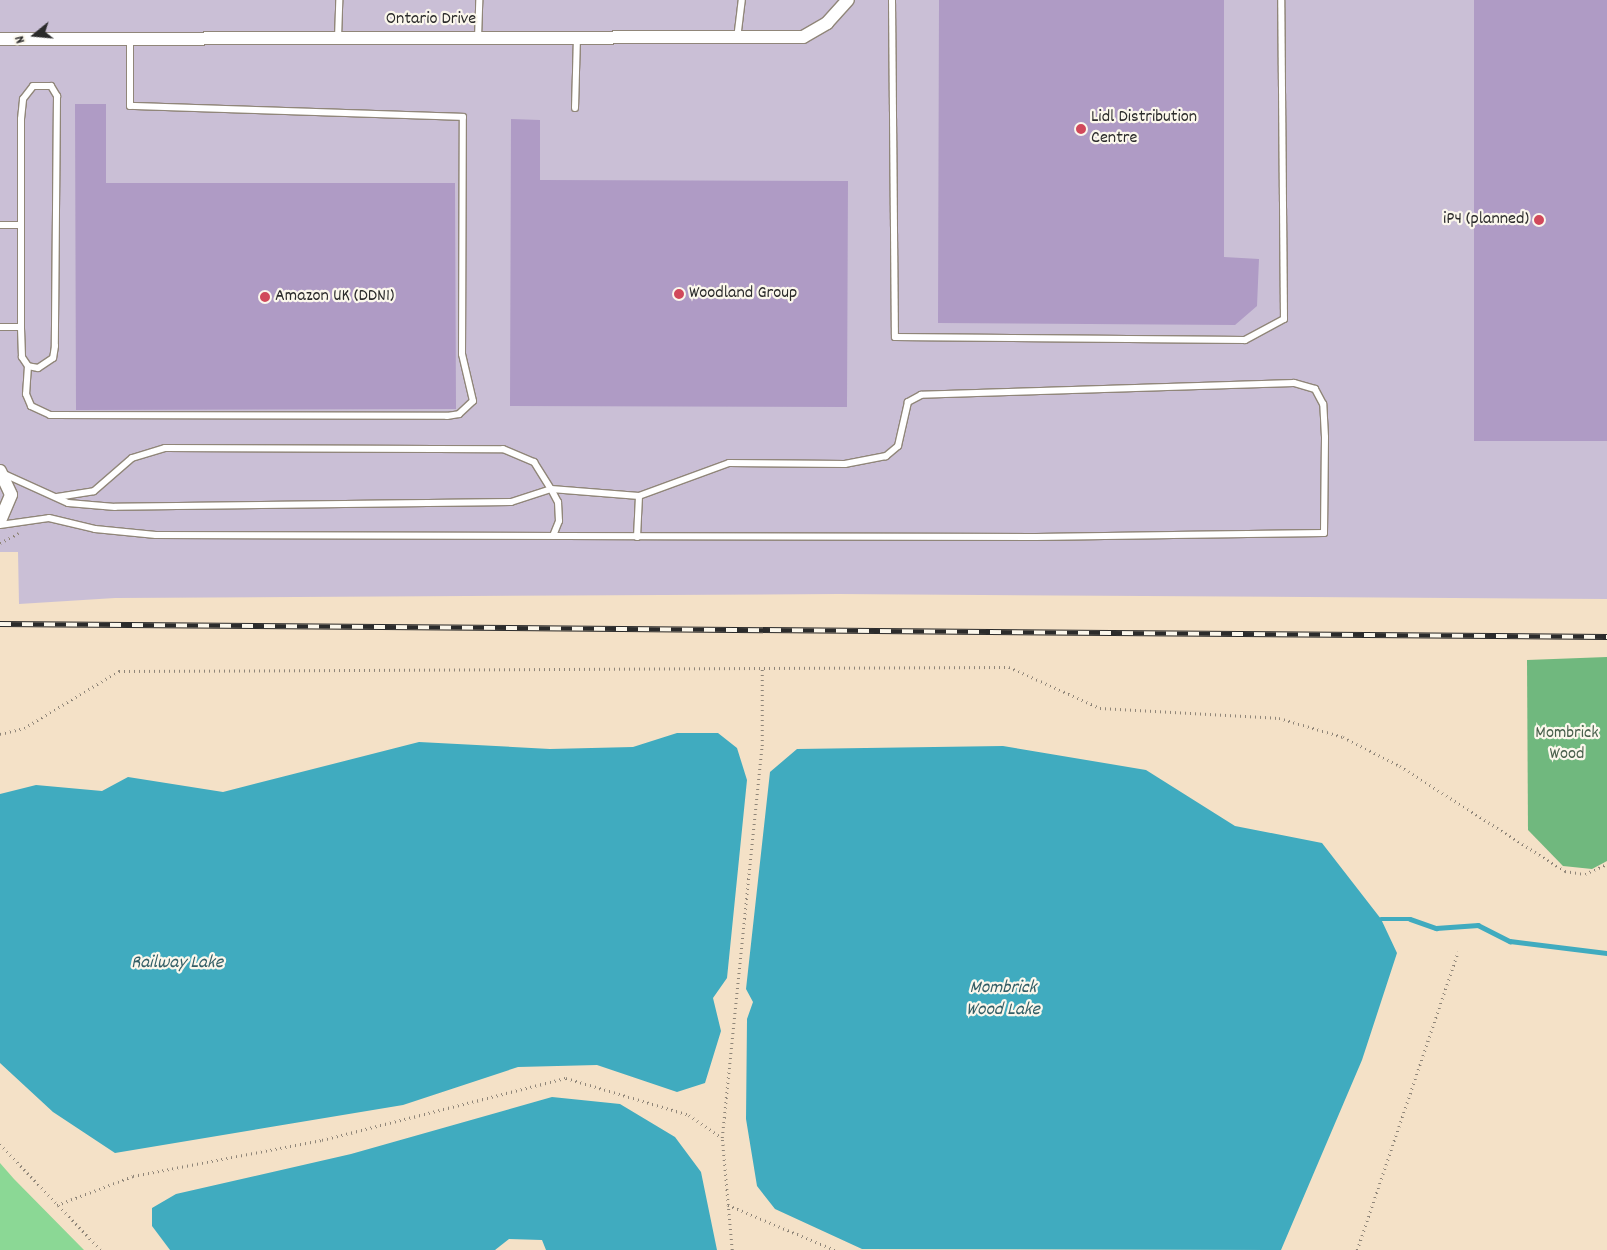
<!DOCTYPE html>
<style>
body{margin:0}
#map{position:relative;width:1607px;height:1250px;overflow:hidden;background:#f4e1c7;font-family:Dekko,sans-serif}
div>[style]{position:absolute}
.industrial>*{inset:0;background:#cabfd6}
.green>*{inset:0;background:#8bd895}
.forest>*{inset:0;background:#70b87e}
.water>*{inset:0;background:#40abbf}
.stream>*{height:4.5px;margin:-2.25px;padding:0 2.25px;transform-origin:2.25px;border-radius:2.25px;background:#40abbf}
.building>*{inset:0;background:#af9bc5;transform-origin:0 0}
.path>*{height:2.5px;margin-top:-1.25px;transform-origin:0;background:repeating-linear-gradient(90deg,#908679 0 1px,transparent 0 5px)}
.roads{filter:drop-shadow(1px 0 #908679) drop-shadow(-1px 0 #908679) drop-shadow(0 1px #908679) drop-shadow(0 -1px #908679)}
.service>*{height:6px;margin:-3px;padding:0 3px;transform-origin:3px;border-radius:3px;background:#fff}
.minor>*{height:12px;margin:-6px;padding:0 6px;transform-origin:6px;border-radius:6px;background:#fff}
.rail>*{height:5.5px;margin-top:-2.75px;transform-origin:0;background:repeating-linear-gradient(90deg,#fbf7ec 0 11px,#2b2b2b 0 22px);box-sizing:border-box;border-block:1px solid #2b2b2b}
.dots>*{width:14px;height:14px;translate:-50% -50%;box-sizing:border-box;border:2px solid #fbf7ec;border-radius:50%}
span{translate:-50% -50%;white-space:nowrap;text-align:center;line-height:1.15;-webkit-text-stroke:4.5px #fbf7ec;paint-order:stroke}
.street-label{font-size:18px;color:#2b2b2b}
.poi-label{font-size:18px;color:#2b2b2b}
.left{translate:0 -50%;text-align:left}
.right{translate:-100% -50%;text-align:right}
.park-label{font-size:18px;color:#485f4b}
.water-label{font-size:19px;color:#335e66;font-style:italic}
.north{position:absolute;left:10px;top:10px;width:50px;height:50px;-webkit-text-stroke:4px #fbf7ec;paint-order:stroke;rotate:253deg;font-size:14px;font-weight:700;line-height:20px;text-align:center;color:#2b2b2b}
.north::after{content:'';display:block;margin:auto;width:18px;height:22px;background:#2b2b2b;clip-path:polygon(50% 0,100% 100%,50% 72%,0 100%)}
</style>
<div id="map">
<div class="industrial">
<i style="clip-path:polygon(0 0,1607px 0,1607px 599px,838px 594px,115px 598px,19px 604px,18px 552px,0 552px)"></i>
</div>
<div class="green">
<i style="clip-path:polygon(0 1163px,14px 1179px,84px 1250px,0 1250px)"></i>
</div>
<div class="forest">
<i style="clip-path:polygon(1607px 657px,1607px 861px,1592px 869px,1563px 866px,1528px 830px,1527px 660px)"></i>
</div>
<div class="water">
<i style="clip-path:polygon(677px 733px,718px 733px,737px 748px,747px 780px,727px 978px,713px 998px,721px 1031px,705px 1083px,677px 1092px,597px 1065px,518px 1067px,403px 1105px,115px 1153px,53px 1112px,0 1063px,0 794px,36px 785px,102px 791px,128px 777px,223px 792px,419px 742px,550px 749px,633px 747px)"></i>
<i style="clip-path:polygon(1003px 746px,1146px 770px,1235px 826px,1322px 843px,1381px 919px,1397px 953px,1362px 1060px,1281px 1250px,862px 1249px,775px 1209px,757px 1186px,746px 1119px,747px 1019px,753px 1002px,746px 989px,770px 772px,797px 749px)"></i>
<i style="clip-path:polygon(552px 1097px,620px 1104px,675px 1137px,701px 1172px,717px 1250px,546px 1250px,542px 1240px,509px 1239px,495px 1250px,170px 1250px,152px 1226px,152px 1208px,176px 1194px,351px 1154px)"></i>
</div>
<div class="stream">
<i style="left:1381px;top:919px;width:29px"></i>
<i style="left:1410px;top:919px;width:28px;rotate:19deg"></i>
<i style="left:1436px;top:928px;width:42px;rotate:-4.1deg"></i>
<i style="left:1478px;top:925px;width:36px;rotate:27deg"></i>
<i style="left:1510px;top:941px;width:98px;rotate:7.1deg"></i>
</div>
<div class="building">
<i style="clip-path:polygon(939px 0,1224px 0,1224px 257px,1259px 259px,1257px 306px,1235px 325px,938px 323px)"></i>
<i style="left:1474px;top:0;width:133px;height:441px"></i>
<i style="clip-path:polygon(75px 104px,106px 104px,106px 183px,455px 183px,456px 409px,76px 410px)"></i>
<i style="clip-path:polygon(511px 119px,540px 120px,540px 180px,848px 181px,847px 407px,510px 406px)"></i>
</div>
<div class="path">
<i style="left:0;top:543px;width:21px;rotate:-28deg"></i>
<i style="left:0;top:734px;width:25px;rotate:-14deg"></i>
<i style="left:24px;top:728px;width:111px;rotate:-31deg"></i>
<i style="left:119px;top:671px;width:890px;rotate:-0.26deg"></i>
<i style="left:1009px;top:667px;width:100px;rotate:24.3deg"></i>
<i style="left:1100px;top:708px;width:179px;rotate:3.2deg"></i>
<i style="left:1279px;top:718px;width:67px;rotate:16.5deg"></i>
<i style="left:1343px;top:737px;width:64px;rotate:27deg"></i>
<i style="left:1400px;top:766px;width:196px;rotate:32.5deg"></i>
<i style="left:1565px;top:871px;width:20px;rotate:9deg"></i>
<i style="left:1585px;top:874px;width:24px;rotate:-24deg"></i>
<i style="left:0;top:1144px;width:146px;rotate:46.4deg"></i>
<i style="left:57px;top:1205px;width:81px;rotate:-20.9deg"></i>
<i style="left:133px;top:1176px;width:192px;rotate:-10.8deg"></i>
<i style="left:322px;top:1140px;width:252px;rotate:-14.3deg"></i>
<i style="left:566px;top:1078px;width:128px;rotate:16.7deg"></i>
<i style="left:689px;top:1115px;width:40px;rotate:34.9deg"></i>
<i style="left:728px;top:1205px;width:116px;rotate:22.8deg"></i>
<i style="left:732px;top:1250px;width:112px;rotate:-95.1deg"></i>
<i style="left:722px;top:1138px;width:394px;rotate:-84.2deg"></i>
<i style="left:762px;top:746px;width:79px;rotate:-90deg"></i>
<i style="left:1357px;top:1250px;width:315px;rotate:-71.3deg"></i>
</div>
<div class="roads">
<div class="service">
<i style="left:892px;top:0;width:337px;rotate:89.5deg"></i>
<i style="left:895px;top:337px;width:350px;rotate:0.5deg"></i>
<i style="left:1245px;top:340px;width:44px;rotate:-28.3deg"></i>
<i style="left:1284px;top:319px;width:319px;rotate:-90.5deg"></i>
<i style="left:338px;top:38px;width:38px;rotate:-88deg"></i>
<i style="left:478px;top:38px;width:38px;rotate:-88deg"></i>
<i style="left:737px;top:39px;width:39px;rotate:-83deg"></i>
<i style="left:33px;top:86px;width:18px"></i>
<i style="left:51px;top:86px;width:12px;rotate:59deg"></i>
<i style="left:57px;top:96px;width:250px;rotate:90.5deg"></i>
<i style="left:55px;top:346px;width:12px;rotate:99deg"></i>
<i style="left:53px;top:358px;width:18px;rotate:146deg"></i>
<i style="left:38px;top:368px;width:10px;rotate:-169deg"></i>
<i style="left:28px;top:366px;width:11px;rotate:-124deg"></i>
<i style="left:22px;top:357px;width:30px;rotate:-92deg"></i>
<i style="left:21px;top:327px;width:208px;rotate:-90deg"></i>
<i style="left:21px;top:119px;width:20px;rotate:-84deg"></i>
<i style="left:23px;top:99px;width:16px;rotate:-52deg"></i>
<i style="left:575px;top:108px;width:70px;rotate:-88.4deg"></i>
<i style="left:0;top:225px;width:21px"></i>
<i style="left:0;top:327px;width:21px"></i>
<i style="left:28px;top:366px;width:28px;rotate:94deg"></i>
<i style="left:26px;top:394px;width:13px;rotate:67deg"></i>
<i style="left:31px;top:406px;width:21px;rotate:25deg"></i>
<i style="left:50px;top:415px;width:397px;rotate:0.1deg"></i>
<i style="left:447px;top:416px;width:12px;rotate:-9deg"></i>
<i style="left:459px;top:414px;width:19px;rotate:-43deg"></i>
<i style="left:473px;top:401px;width:48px;rotate:-103.2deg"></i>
<i style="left:462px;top:354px;width:237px;rotate:-89.8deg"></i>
<i style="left:463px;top:117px;width:333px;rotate:-178.1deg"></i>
<i style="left:130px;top:106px;width:68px;rotate:-90deg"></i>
<i style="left:57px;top:497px;width:37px;rotate:-9deg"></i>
<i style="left:94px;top:491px;width:50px;rotate:-41deg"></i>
<i style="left:132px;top:458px;width:34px;rotate:-17deg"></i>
<i style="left:165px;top:448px;width:338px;rotate:0.2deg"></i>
<i style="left:503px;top:449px;width:34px;rotate:23deg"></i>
<i style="left:534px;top:462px;width:32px;rotate:58deg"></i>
<i style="left:551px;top:489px;width:15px;rotate:62deg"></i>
<i style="left:558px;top:502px;width:19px;rotate:87deg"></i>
<i style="left:559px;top:521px;width:16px;rotate:112deg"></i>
<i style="left:0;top:525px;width:49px;rotate:-8.1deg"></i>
<i style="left:49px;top:518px;width:47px;rotate:13.4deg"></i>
<i style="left:95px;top:529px;width:61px;rotate:5.6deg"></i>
<i style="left:156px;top:535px;width:880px;rotate:0.13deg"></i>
<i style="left:1036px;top:537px;width:288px;rotate:-0.8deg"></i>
<i style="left:1324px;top:533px;width:96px;rotate:-89.4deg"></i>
<i style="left:1325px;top:437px;width:33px;rotate:-93deg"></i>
<i style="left:1323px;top:404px;width:17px;rotate:-118deg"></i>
<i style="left:1315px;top:389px;width:22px;rotate:-164deg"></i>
<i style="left:1294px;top:383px;width:373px;rotate:178.2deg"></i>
<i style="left:921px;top:395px;width:15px;rotate:152deg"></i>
<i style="left:908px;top:402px;width:45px;rotate:102.8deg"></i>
<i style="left:898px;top:446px;width:16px;rotate:140deg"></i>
<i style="left:886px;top:456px;width:42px;rotate:169deg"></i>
<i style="left:845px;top:464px;width:116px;rotate:-179.5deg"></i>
<i style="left:729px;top:463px;width:96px;rotate:159.9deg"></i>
<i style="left:639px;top:496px;width:88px;rotate:-175.5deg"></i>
<i style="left:551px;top:489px;width:42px;rotate:162deg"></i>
<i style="left:511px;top:502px;width:396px;rotate:179.3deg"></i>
<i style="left:115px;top:507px;width:47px;rotate:-175.1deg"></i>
<i style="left:68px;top:503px;width:72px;rotate:-155.6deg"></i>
<i style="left:637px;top:537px;width:41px;rotate:-87.2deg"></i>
</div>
<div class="minor">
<i style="left:0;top:39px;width:803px;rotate:-0.14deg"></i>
<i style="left:803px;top:37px;width:28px;rotate:-30deg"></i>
<i style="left:827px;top:23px;width:31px;rotate:-48deg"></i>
<i style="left:0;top:471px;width:26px;rotate:65deg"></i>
<i style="left:11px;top:495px;width:28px;rotate:113deg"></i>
</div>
</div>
<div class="rail">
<i style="left:0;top:624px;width:1607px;rotate:0.46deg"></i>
</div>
<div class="dots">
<i style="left:1081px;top:129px;background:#d1495b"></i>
<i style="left:1539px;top:220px;background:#d1495b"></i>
<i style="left:679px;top:294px;background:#d1495b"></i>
<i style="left:265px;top:297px;background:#d1495b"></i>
</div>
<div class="street-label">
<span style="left:431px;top:20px">Ontario Drive</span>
</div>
<div class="poi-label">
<span class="left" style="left:1091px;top:129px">Lidl Distribution<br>Centre</span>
<span class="right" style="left:1529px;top:220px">iP4 (planned)</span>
<span class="left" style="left:689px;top:294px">Woodland Group</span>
<span class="left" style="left:275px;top:297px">Amazon UK (DDN1)</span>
</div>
<div class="park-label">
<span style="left:1567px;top:745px">Mombrick<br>Wood</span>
</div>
<div class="water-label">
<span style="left:177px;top:964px">Railway Lake</span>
<span style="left:1003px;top:1000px">Mombrick<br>Wood Lake</span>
</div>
<div class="north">N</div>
</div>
